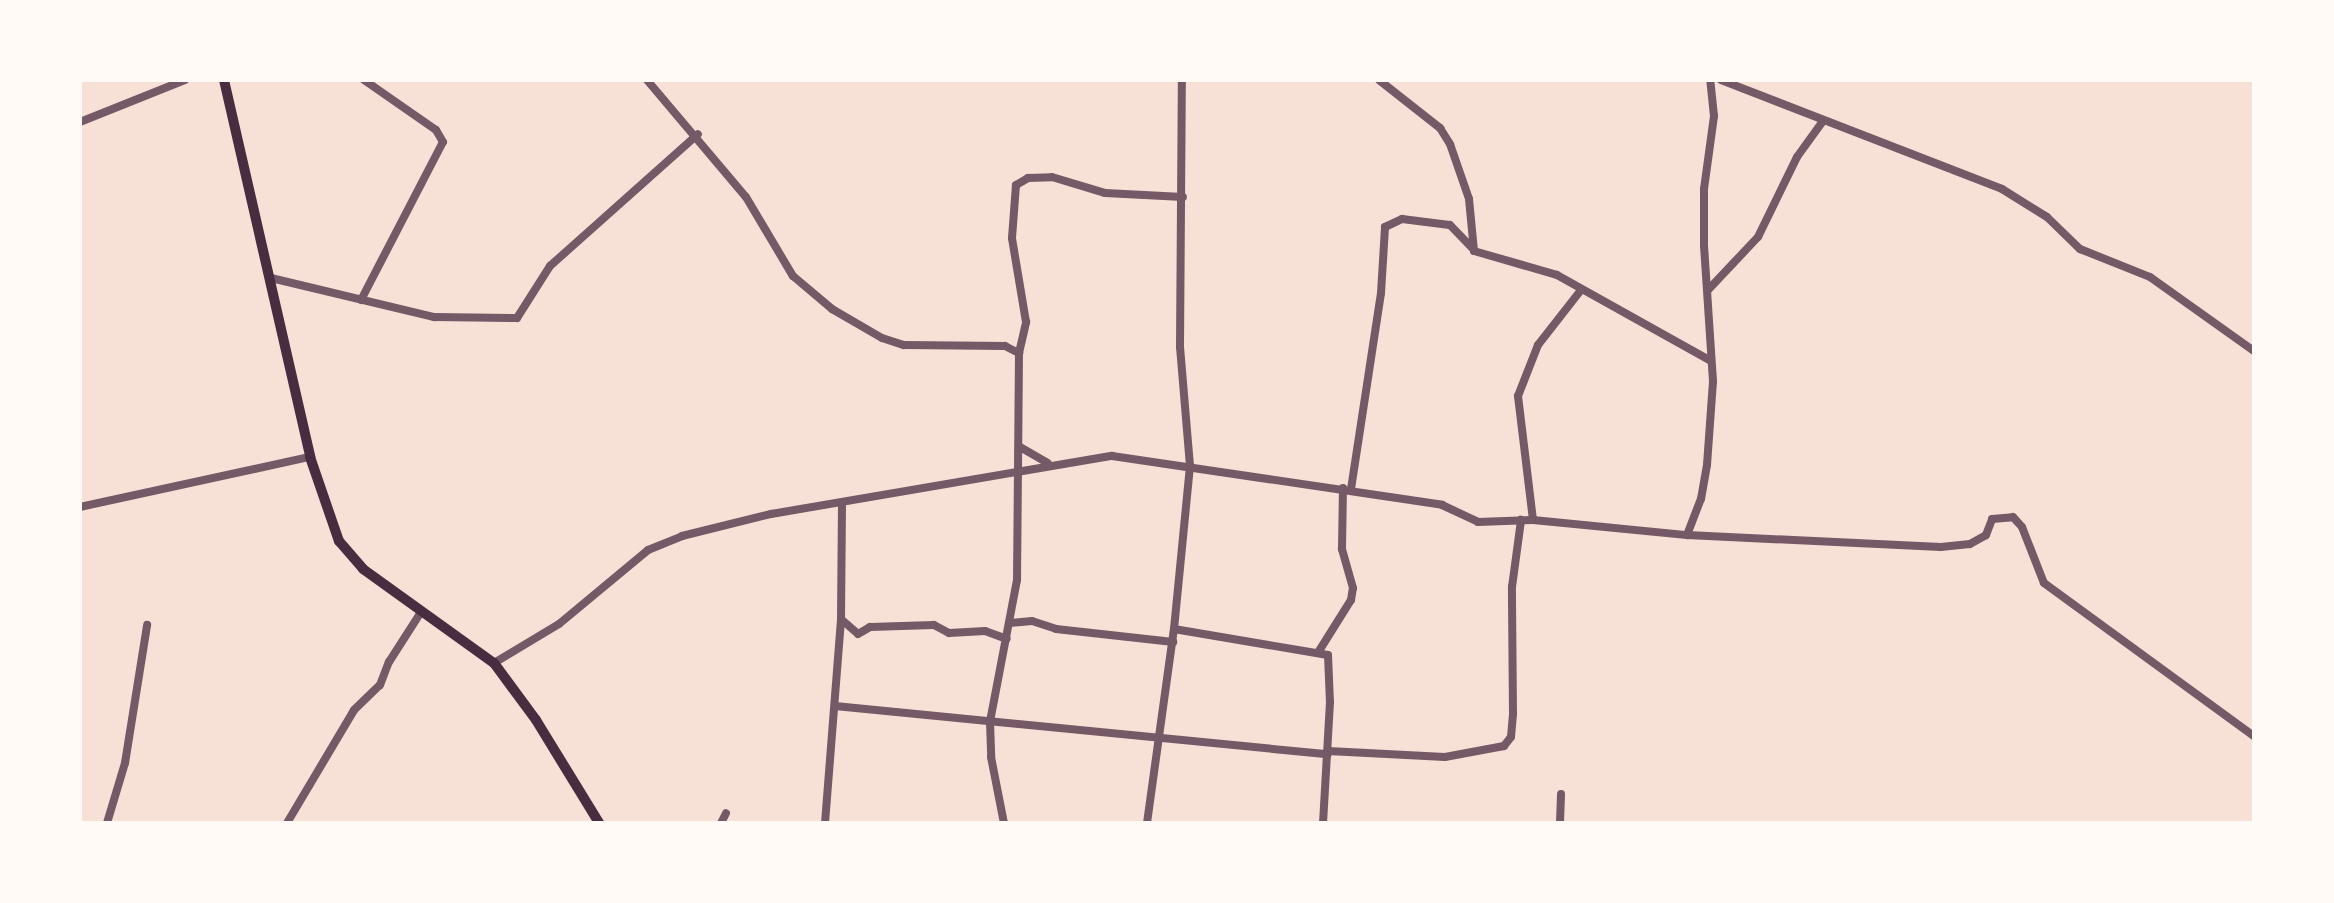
<!DOCTYPE html>
<style>
body{margin:0}
#map{position:relative;width:2334px;height:903px;overflow:hidden;background:#f7e1d7;font-family:"Fira Sans",sans-serif}
div>[style]{position:absolute}
.minor>*{height:8px;margin:-4px;padding:0 4px;transform-origin:4px;border-radius:4px;background:#755966}
.secondary>*{height:10px;margin:-5px;padding:0 5px;transform-origin:5px;border-radius:5px;background:#4a2c40}
span{translate:-50% -50%;white-space:nowrap;text-align:center;line-height:1.15;-webkit-text-stroke:10px #fffaf5;paint-order:stroke}
.frame{position:absolute;inset:0;border:82px solid #fffaf5;pointer-events:none}
</style>
<div id="map">
<div class="minor">
<i style="left:647px;top:80px;width:153px;rotate:49.8deg"></i>
<i style="left:746px;top:197px;width:92px;rotate:59.3deg"></i>
<i style="left:793px;top:276px;width:51px;rotate:40.2deg"></i>
<i style="left:832px;top:309px;width:58px;rotate:30.1deg"></i>
<i style="left:882px;top:338px;width:23px;rotate:18deg"></i>
<i style="left:904px;top:345px;width:101px;rotate:0.6deg"></i>
<i style="left:1005px;top:346px;width:16px;rotate:27deg"></i>
<i style="left:1019px;top:353px;width:227px;rotate:90.5deg"></i>
<i style="left:1017px;top:580px;width:145px;rotate:100.8deg"></i>
<i style="left:990px;top:722px;width:35px;rotate:88deg"></i>
<i style="left:991px;top:757px;width:67px;rotate:78.9deg"></i>
<i style="left:1379px;top:80px;width:78px;rotate:38.2deg"></i>
<i style="left:1440px;top:128px;width:19px;rotate:58deg"></i>
<i style="left:1450px;top:144px;width:58px;rotate:70.9deg"></i>
<i style="left:1469px;top:199px;width:52px;rotate:84.5deg"></i>
<i style="left:1474px;top:251px;width:86px;rotate:16.1deg"></i>
<i style="left:1557px;top:275px;width:176px;rotate:29.2deg"></i>
<i style="left:1721px;top:80px;width:301px;rotate:21.2deg"></i>
<i style="left:2002px;top:189px;width:53px;rotate:31.9deg"></i>
<i style="left:2047px;top:217px;width:46px;rotate:44.1deg"></i>
<i style="left:2080px;top:249px;width:75px;rotate:21.8deg"></i>
<i style="left:2150px;top:277px;width:128px;rotate:35.4deg"></i>
<i style="left:80px;top:122px;width:113px;rotate:-21.8deg"></i>
<i style="left:271px;top:278px;width:168px;rotate:13.5deg"></i>
<i style="left:434px;top:317px;width:83px;rotate:0.7deg"></i>
<i style="left:517px;top:318px;width:62px;rotate:-57.6deg"></i>
<i style="left:550px;top:266px;width:198px;rotate:-41.7deg"></i>
<i style="left:1708px;top:290px;width:73px;rotate:-46.7deg"></i>
<i style="left:1758px;top:237px;width:89px;rotate:-64deg"></i>
<i style="left:1797px;top:157px;width:44px;rotate:-54.2deg"></i>
<i style="left:361px;top:300px;width:178px;rotate:-62.6deg"></i>
<i style="left:443px;top:142px;width:14px;rotate:-120deg"></i>
<i style="left:436px;top:130px;width:88px;rotate:-145.2deg"></i>
<i style="left:1019px;top:353px;width:32px;rotate:-77deg"></i>
<i style="left:1026px;top:322px;width:85px;rotate:-99.5deg"></i>
<i style="left:1012px;top:238px;width:53px;rotate:-85.7deg"></i>
<i style="left:1016px;top:185px;width:14px;rotate:-30deg"></i>
<i style="left:1028px;top:178px;width:24px;rotate:-2deg"></i>
<i style="left:1052px;top:177px;width:55px;rotate:16.8deg"></i>
<i style="left:1105px;top:193px;width:78px;rotate:2.9deg"></i>
<i style="left:1020px;top:447px;width:32px;rotate:30deg"></i>
<i style="left:1351px;top:489px;width:198px;rotate:-81.3deg"></i>
<i style="left:1381px;top:293px;width:66px;rotate:-86.5deg"></i>
<i style="left:1385px;top:227px;width:19px;rotate:-25deg"></i>
<i style="left:1402px;top:219px;width:48px;rotate:7.1deg"></i>
<i style="left:1450px;top:225px;width:32px;rotate:46deg"></i>
<i style="left:80px;top:507px;width:235px;rotate:-12.3deg"></i>
<i style="left:1533px;top:520px;width:125px;rotate:-96.9deg"></i>
<i style="left:1518px;top:396px;width:55px;rotate:-68.6deg"></i>
<i style="left:1538px;top:345px;width:70px;rotate:-52deg"></i>
<i style="left:1687px;top:535px;width:39px;rotate:-69deg"></i>
<i style="left:1701px;top:499px;width:35px;rotate:-80deg"></i>
<i style="left:1707px;top:465px;width:84px;rotate:-85.9deg"></i>
<i style="left:1713px;top:381px;width:136px;rotate:-93.8deg"></i>
<i style="left:1704px;top:245px;width:56px;rotate:-90deg"></i>
<i style="left:1704px;top:189px;width:74px;rotate:-82.2deg"></i>
<i style="left:1714px;top:116px;width:36px;rotate:-96deg"></i>
<i style="left:842px;top:620px;width:21px;rotate:41deg"></i>
<i style="left:858px;top:634px;width:14px;rotate:-30deg"></i>
<i style="left:870px;top:627px;width:64px;rotate:-1.8deg"></i>
<i style="left:934px;top:625px;width:17px;rotate:28deg"></i>
<i style="left:949px;top:633px;width:36px;rotate:-3deg"></i>
<i style="left:985px;top:631px;width:23px;rotate:20deg"></i>
<i style="left:1010px;top:623px;width:22px;rotate:-5deg"></i>
<i style="left:1032px;top:621px;width:25px;rotate:18deg"></i>
<i style="left:1056px;top:629px;width:118px;rotate:6.3deg"></i>
<i style="left:1174px;top:629px;width:156px;rotate:9.6deg"></i>
<i style="left:1328px;top:655px;width:47px;rotate:87.6deg"></i>
<i style="left:1330px;top:702px;width:121px;rotate:93.3deg"></i>
<i style="left:1319px;top:651px;width:60px;rotate:-57.9deg"></i>
<i style="left:1351px;top:600px;width:12px;rotate:-81deg"></i>
<i style="left:1353px;top:588px;width:41px;rotate:-105.8deg"></i>
<i style="left:1342px;top:549px;width:61px;rotate:-89.1deg"></i>
<i style="left:494px;top:663px;width:76px;rotate:-31deg"></i>
<i style="left:559px;top:624px;width:116px;rotate:-39.7deg"></i>
<i style="left:648px;top:550px;width:37px;rotate:-22deg"></i>
<i style="left:682px;top:536px;width:92px;rotate:-13.9deg"></i>
<i style="left:771px;top:514px;width:346px;rotate:-9.7deg"></i>
<i style="left:1112px;top:456px;width:334px;rotate:8.4deg"></i>
<i style="left:1442px;top:505px;width:40px;rotate:25deg"></i>
<i style="left:1478px;top:522px;width:55px;rotate:-2.1deg"></i>
<i style="left:1533px;top:520px;width:155px;rotate:5.6deg"></i>
<i style="left:1687px;top:535px;width:254px;rotate:2.7deg"></i>
<i style="left:1941px;top:547px;width:29px;rotate:-6deg"></i>
<i style="left:1970px;top:544px;width:18px;rotate:-29deg"></i>
<i style="left:1986px;top:535px;width:17px;rotate:-69deg"></i>
<i style="left:1992px;top:519px;width:21px;rotate:-5deg"></i>
<i style="left:2013px;top:517px;width:13px;rotate:48deg"></i>
<i style="left:2022px;top:527px;width:60px;rotate:68.6deg"></i>
<i style="left:2044px;top:583px;width:260px;rotate:36.1deg"></i>
<i style="left:835px;top:706px;width:495px;rotate:5.6deg"></i>
<i style="left:1328px;top:751px;width:117px;rotate:2.9deg"></i>
<i style="left:1445px;top:757px;width:60px;rotate:-10.6deg"></i>
<i style="left:1504px;top:746px;width:11px;rotate:-52deg"></i>
<i style="left:1511px;top:737px;width:23px;rotate:-85deg"></i>
<i style="left:1513px;top:714px;width:127px;rotate:-90.5deg"></i>
<i style="left:1512px;top:587px;width:68px;rotate:-82.3deg"></i>
<i style="left:107px;top:823px;width:63px;rotate:-73.3deg"></i>
<i style="left:125px;top:763px;width:140px;rotate:-80.9deg"></i>
<i style="left:287px;top:823px;width:131px;rotate:-59.3deg"></i>
<i style="left:354px;top:710px;width:36px;rotate:-44deg"></i>
<i style="left:380px;top:685px;width:25px;rotate:-69deg"></i>
<i style="left:389px;top:662px;width:59px;rotate:-57.4deg"></i>
<i style="left:721px;top:823px;width:11px;rotate:-63deg"></i>
<i style="left:825px;top:823px;width:205px;rotate:-85.5deg"></i>
<i style="left:841px;top:619px;width:115px;rotate:-89.5deg"></i>
<i style="left:1147px;top:823px;width:196px;rotate:-82.1deg"></i>
<i style="left:1174px;top:629px;width:164px;rotate:-84.4deg"></i>
<i style="left:1190px;top:466px;width:119px;rotate:-94.8deg"></i>
<i style="left:1180px;top:347px;width:267px;rotate:-89.6deg"></i>
<i style="left:1560px;top:823px;width:29px;rotate:-88deg"></i>
</div>
<div class="secondary">
<i style="left:224px;top:80px;width:387px;rotate:77.1deg"></i>
<i style="left:310px;top:457px;width:89px;rotate:71deg"></i>
<i style="left:339px;top:541px;width:37px;rotate:49deg"></i>
<i style="left:363px;top:569px;width:161px;rotate:35.7deg"></i>
<i style="left:494px;top:663px;width:71px;rotate:53.6deg"></i>
<i style="left:536px;top:720px;width:121px;rotate:58.5deg"></i>
</div>
<div class="frame"></div>
</div>
